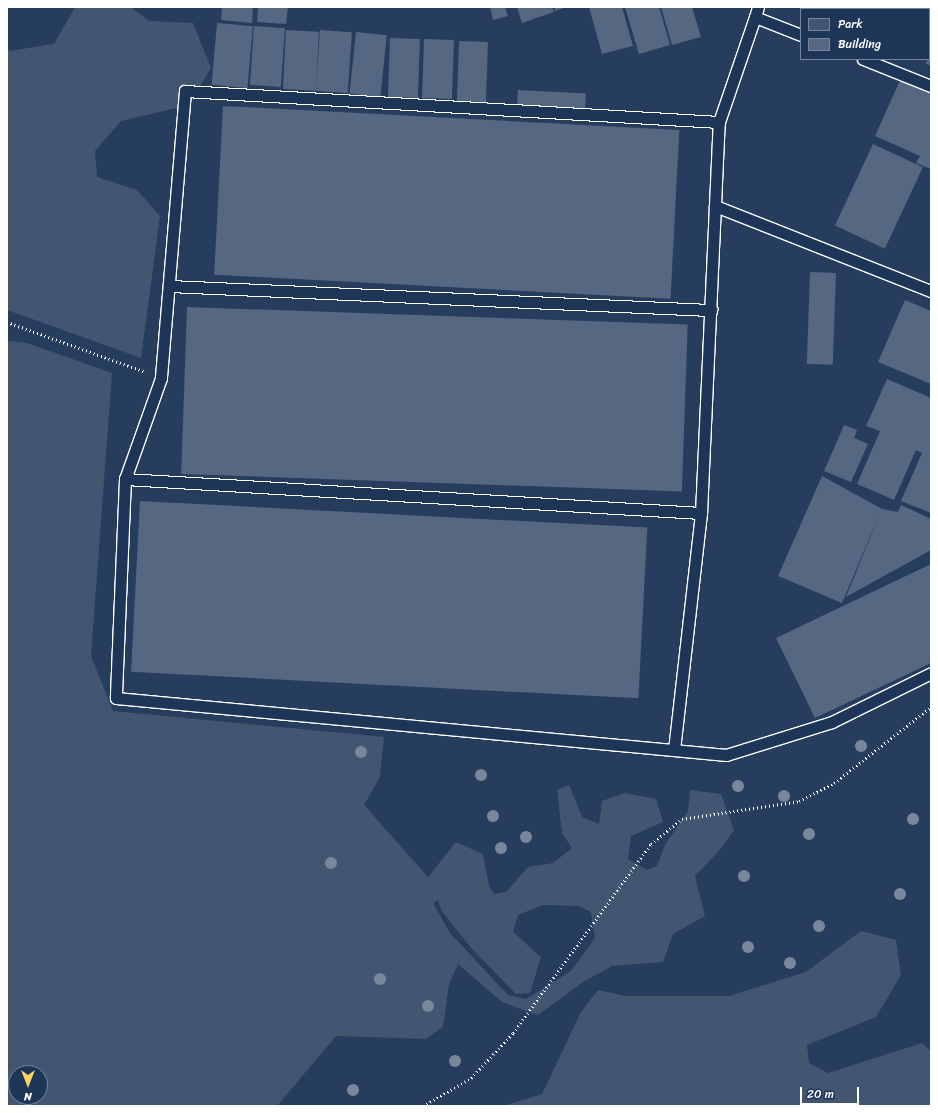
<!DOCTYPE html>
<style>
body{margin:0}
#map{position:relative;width:938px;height:1113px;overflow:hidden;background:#263d5e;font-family:Sriracha,sans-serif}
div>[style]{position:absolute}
.green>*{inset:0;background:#425672}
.building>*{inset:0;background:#556781;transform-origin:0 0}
.path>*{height:2.5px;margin-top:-1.25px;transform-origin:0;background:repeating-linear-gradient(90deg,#fff 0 1px,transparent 0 4px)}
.roads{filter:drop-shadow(1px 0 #fff) drop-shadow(-1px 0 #fff) drop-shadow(0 1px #fff) drop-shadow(0 -1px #fff)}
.service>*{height:11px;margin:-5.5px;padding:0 5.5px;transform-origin:5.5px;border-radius:5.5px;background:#1d3557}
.trees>*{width:12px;height:12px;margin:-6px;border-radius:50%;background:#79879c}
span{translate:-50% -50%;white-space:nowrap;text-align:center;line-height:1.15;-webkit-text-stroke:3px #1d3557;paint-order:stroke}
.frame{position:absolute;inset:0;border:8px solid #fff;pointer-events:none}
.legend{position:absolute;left:800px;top:8px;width:130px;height:52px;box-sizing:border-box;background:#1d3557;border:1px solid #77869a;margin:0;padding:5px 7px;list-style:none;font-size:12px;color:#fff}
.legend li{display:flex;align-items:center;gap:8px;height:20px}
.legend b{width:20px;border:1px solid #77869a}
.north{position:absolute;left:8px;top:1065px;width:40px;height:40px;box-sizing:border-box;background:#1d3557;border:1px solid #77869a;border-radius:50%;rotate:180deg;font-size:11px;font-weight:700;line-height:16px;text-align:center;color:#fff}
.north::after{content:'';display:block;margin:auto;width:14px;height:18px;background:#ffd166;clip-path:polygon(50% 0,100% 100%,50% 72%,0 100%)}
.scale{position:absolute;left:800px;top:1087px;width:59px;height:18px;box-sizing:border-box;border:2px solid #fff;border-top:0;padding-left:5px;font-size:12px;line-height:14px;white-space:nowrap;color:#fff;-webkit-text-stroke:3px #1d3557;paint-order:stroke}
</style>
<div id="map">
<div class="green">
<i style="clip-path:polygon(75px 7px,131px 7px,149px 21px,193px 23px,211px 68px,189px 105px,121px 121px,95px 151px,97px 177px,137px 190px,160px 216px,141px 358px,7px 310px,7px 45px,9px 51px,54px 44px)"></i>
<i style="clip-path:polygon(evenodd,7px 341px,27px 343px,112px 373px,91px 656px,113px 711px,384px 737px,380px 777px,364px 805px,428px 877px,456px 842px,483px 854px,489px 886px,494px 894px,506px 892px,528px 867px,553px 863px,572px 848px,562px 833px,557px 790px,569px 785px,582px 817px,599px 824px,602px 801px,625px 793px,656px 799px,663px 822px,631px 836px,628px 859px,647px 870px,657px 866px,665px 845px,688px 811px,690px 790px,721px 794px,734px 830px,719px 851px,695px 876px,705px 916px,673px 934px,663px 962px,612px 966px,583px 982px,538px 1015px,502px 1002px,458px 964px,449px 984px,443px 1027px,426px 1039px,336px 1036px,277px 1106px,7px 1106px,7px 341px,438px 900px,441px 910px,472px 949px,516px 994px,530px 993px,541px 957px,513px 932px,518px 915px,543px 905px,579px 906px,591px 912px,595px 938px,571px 971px,526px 999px,508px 995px,450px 933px,433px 903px,438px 900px,7px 341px,16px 1073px,40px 1073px,40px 1097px,16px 1097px,16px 1073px)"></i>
<i style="clip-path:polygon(861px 931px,896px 940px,901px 975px,876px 1017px,807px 1045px,809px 1063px,828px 1073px,922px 1043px,931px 1051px,931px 1106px,503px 1106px,542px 1094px,581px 1012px,598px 990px,626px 996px,729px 996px,806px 972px)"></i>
</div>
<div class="building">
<i style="clip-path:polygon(222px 7px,253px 7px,252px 23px,221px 20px)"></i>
<i style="clip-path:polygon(258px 7px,288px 7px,286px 24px,257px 22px)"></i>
<i style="clip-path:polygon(490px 7px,505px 7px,508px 16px,493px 20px)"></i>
<i style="clip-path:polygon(517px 7px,552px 7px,554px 12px,522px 23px)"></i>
<i style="clip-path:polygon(554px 7px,567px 7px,555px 11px)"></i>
<i style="clip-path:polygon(589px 7px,622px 7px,633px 46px,602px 54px)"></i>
<i style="clip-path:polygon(625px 7px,659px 7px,670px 45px,639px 54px)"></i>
<i style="clip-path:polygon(661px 7px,692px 7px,701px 37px,672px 45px)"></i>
<i style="left:217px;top:23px;width:36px;height:62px;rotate:5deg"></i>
<i style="left:254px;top:26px;width:31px;height:59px;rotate:4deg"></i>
<i style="left:286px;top:30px;width:33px;height:59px;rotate:3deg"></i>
<i style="left:320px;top:30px;width:32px;height:61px;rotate:4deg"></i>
<i style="left:356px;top:32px;width:31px;height:62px;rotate:6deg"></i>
<i style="left:390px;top:38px;width:30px;height:59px;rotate:2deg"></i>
<i style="left:424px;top:39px;width:30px;height:59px;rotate:2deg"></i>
<i style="left:459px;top:41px;width:29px;height:60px;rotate:2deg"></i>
<i style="clip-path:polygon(931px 48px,931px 66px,925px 63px,929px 59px)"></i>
<i style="clip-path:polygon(902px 76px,931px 88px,931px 169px,916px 163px,920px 156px,875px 136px)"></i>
<i style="left:518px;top:90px;width:68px;height:19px;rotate:3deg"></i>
<i style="left:223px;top:106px;width:457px;height:169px;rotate:3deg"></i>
<i style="left:873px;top:144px;width:55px;height:90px;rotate:25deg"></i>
<i style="left:810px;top:272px;width:26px;height:92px;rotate:2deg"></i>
<i style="clip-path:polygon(905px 300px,931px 311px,931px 384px,878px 362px)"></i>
<i style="left:187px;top:307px;width:501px;height:167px;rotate:2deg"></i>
<i style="clip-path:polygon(887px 379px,931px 398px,931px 513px,901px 501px,922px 453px,916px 450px,894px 500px,857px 484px,880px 431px,866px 426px)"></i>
<i style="clip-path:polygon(844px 425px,857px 430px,854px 438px,868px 444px,851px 482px,824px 471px)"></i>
<i style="clip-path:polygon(822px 476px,882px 509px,898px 512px,901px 505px,931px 519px,931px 550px,846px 597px,880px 513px,842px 603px,778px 576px)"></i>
<i style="left:140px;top:501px;width:508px;height:171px;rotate:3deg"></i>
<i style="clip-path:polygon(931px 564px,931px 663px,815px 718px,776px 638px)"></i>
</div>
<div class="path">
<i style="left:7px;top:322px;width:148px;rotate:19.8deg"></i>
<i style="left:423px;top:1106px;width:56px;rotate:-30.3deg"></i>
<i style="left:471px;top:1078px;width:62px;rotate:-47deg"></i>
<i style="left:513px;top:1033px;width:234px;rotate:-53.9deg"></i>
<i style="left:651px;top:844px;width:40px;rotate:-39deg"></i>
<i style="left:682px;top:819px;width:118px;rotate:-8.7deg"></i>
<i style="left:799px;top:801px;width:39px;rotate:-27deg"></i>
<i style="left:834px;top:783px;width:123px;rotate:-38.1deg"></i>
</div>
<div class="roads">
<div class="service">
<i style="left:755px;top:17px;width:10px;rotate:-73deg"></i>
<i style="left:863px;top:59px;width:73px;rotate:21.7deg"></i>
<i style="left:719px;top:122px;width:111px;rotate:-71.1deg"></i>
<i style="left:755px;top:17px;width:49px;rotate:21.4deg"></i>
<i style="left:715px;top:206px;width:232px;rotate:21.5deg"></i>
<i style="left:169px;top:286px;width:543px;rotate:2.54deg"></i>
<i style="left:125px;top:479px;width:577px;rotate:3.38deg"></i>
<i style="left:701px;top:513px;width:391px;rotate:-87.4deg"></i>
<i style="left:719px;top:122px;width:535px;rotate:-176.68deg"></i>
<i style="left:185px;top:91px;width:288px;rotate:94.8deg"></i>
<i style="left:161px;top:378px;width:107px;rotate:109.6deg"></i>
<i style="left:125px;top:479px;width:219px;rotate:92.4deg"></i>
<i style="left:116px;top:698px;width:613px;rotate:5.34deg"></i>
<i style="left:726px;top:755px;width:111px;rotate:-17.3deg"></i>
<i style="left:832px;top:722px;width:110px;rotate:-26.3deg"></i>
<i style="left:674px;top:750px;width:239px;rotate:-83.5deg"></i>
</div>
</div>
<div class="trees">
<i style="left:861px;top:746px"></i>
<i style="left:361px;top:752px"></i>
<i style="left:481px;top:775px"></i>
<i style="left:738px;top:786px"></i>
<i style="left:784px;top:796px"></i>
<i style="left:493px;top:816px"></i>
<i style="left:913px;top:819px"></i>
<i style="left:809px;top:834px"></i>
<i style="left:526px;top:837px"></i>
<i style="left:501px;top:848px"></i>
<i style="left:331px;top:863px"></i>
<i style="left:744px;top:876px"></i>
<i style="left:900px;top:894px"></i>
<i style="left:819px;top:926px"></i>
<i style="left:748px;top:947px"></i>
<i style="left:790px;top:963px"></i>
<i style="left:380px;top:979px"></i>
<i style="left:428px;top:1006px"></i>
<i style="left:455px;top:1061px"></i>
<i style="left:353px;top:1090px"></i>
</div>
<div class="frame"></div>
<ul class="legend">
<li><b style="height:11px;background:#425672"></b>Park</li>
<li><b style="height:11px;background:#556781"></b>Building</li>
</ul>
<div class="north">N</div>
<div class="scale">20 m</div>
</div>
